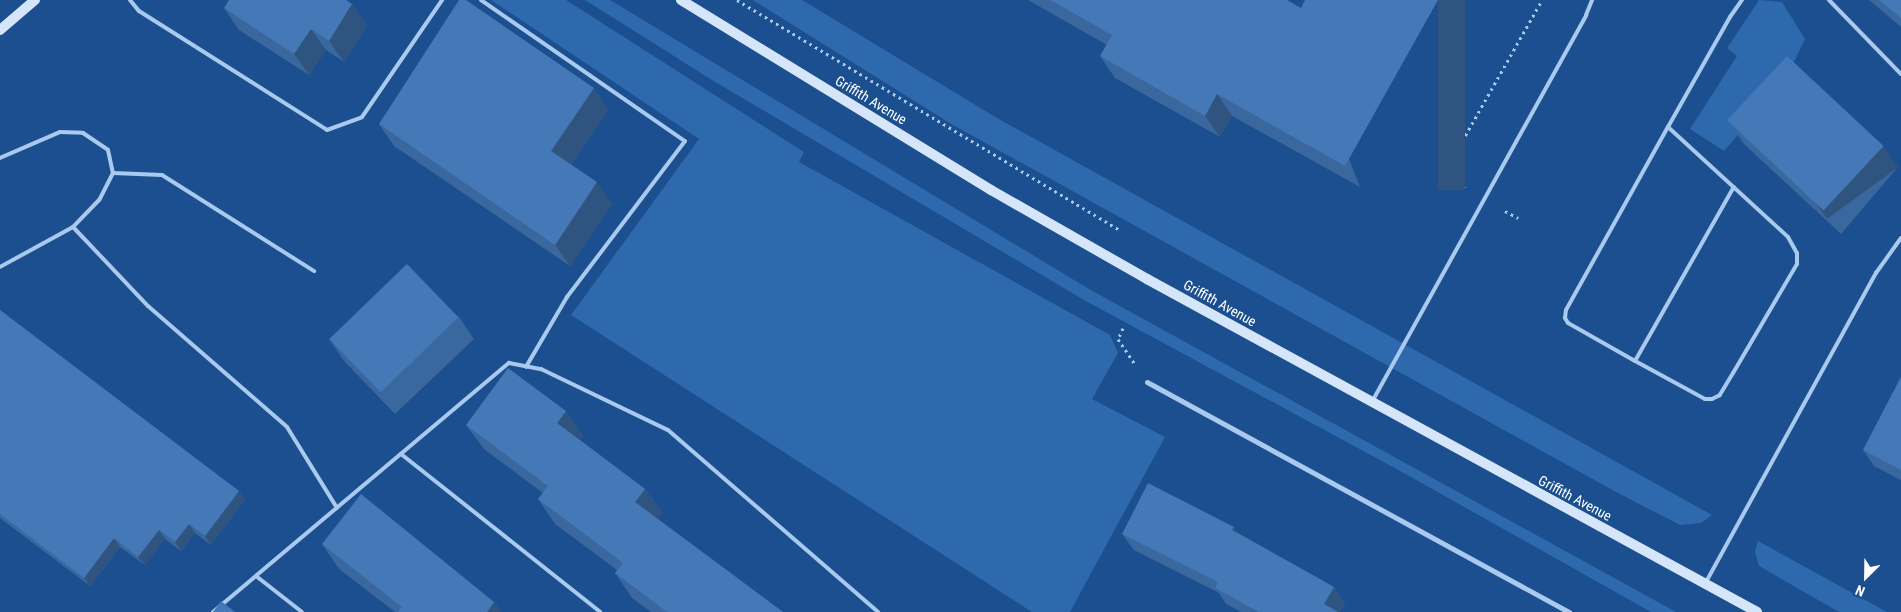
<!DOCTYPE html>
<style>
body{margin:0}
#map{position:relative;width:1901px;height:612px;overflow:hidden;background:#1b4f8f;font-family:"Roboto Condensed",sans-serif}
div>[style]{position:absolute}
.green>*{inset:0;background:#2e69ad}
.path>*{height:3px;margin-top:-1.5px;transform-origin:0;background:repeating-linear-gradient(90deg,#a9c9ee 0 2.5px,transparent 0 6.5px)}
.lane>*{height:4px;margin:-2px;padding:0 2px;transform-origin:2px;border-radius:2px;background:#a9c9ee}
.street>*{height:5px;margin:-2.5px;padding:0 2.5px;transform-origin:2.5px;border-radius:2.5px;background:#a9c9ee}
.secondary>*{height:10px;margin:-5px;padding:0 5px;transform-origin:5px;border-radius:5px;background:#d6e6fa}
.wall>*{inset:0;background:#3a679d}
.shaded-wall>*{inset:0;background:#305480;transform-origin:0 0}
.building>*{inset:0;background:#4478b7;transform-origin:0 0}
span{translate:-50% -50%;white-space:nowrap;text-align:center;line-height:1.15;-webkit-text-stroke:5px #1b4f8f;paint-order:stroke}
.street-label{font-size:14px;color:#fff}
.north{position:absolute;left:1841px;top:552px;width:50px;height:50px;-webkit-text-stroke:4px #1b4f8f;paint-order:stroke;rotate:203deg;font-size:14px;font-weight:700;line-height:20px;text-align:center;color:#fff}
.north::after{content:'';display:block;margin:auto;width:18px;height:22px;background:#fff;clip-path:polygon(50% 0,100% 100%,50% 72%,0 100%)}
</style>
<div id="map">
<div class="green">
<i style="clip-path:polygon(491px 0,566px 0,804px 152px,799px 162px,1110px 335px,1118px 353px,1092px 399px,1165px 437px,1070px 612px,1032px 612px,571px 315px,699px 139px)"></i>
<i style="clip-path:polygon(585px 0,610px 0,1089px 289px,1676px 612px,1651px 612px,1402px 472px,1084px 300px,712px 80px)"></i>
<i style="clip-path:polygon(753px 0,802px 0,997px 118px,1712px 515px,1701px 523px,1680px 525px,1616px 492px,953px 125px)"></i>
<i style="clip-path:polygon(1759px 0,1782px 2px,1805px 39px,1785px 81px,1724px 151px,1690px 129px,1737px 56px,1727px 48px)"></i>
<i style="clip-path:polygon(1758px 541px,1887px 612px,1839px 612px,1759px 566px,1755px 552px)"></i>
</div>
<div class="path">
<i style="left:737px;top:0;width:445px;rotate:31deg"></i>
<i style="left:1465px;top:188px;width:26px;rotate:-149deg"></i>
<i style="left:1443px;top:175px;width:201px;rotate:-60.5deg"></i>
<i style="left:1505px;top:211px;width:15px;rotate:28deg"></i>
<i style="left:1123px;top:328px;width:12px;rotate:114deg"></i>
<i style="left:1118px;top:339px;width:29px;rotate:56deg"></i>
</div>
<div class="lane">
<i style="left:130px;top:0;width:14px;rotate:51deg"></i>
<i style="left:139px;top:11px;width:222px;rotate:32.3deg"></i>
<i style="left:327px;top:130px;width:37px;rotate:-20deg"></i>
<i style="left:362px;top:117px;width:142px;rotate:-55.6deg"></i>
<i style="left:481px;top:0;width:248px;rotate:34.7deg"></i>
<i style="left:685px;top:141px;width:196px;rotate:127.1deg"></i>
<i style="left:567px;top:297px;width:81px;rotate:120.4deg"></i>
<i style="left:1829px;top:0;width:103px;rotate:45.8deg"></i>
<i style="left:1668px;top:127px;width:163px;rotate:42.5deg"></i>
<i style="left:1788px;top:237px;width:18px;rotate:61deg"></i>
<i style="left:1797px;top:253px;width:11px;rotate:90deg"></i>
<i style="left:1797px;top:264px;width:126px;rotate:120.4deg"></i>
<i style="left:1733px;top:373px;width:26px;rotate:121deg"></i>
<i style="left:1720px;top:395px;width:9px;rotate:153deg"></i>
<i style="left:1712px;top:399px;width:7px;rotate:180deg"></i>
<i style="left:1705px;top:399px;width:80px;rotate:-151.5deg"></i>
<i style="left:1635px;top:361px;width:77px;rotate:-150.4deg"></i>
<i style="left:1568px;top:323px;width:6px;rotate:-121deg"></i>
<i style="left:1565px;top:318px;width:8px;rotate:-83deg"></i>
<i style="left:1566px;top:310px;width:210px;rotate:-60.9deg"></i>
<i style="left:1668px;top:127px;width:126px;rotate:-60.6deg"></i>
<i style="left:1730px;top:17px;width:21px;rotate:-55deg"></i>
<i style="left:0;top:158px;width:65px;rotate:-23.4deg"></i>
<i style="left:60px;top:132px;width:23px;rotate:2deg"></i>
<i style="left:83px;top:133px;width:30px;rotate:34deg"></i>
<i style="left:108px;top:150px;width:24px;rotate:78deg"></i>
<i style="left:113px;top:173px;width:30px;rotate:117deg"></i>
<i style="left:99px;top:200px;width:37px;rotate:134deg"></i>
<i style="left:73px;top:227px;width:83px;rotate:151.3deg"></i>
<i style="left:113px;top:173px;width:49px;rotate:2.3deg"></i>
<i style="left:162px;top:175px;width:180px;rotate:32.3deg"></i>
<i style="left:73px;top:227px;width:109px;rotate:46.5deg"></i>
<i style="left:148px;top:306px;width:184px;rotate:41deg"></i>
<i style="left:287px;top:427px;width:95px;rotate:58.3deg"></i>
<i style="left:1635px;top:361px;width:200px;rotate:-60.4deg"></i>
<i style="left:1373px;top:400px;width:440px;rotate:-61deg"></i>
<i style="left:1586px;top:15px;width:16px;rotate:-68deg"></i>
<i style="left:401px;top:454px;width:254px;rotate:38.4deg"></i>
<i style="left:256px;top:576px;width:58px;rotate:38deg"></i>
<i style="left:1706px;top:582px;width:353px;rotate:-61.2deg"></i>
<i style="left:1876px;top:273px;width:43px;rotate:-54.5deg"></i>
<i style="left:213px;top:612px;width:387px;rotate:-40.1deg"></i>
<i style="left:509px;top:363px;width:33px;rotate:11deg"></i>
<i style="left:541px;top:369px;width:141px;rotate:25.7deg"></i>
<i style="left:668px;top:430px;width:278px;rotate:40.9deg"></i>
</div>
<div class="street">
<i style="left:1147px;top:382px;width:481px;rotate:28.6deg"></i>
</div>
<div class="secondary">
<i style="left:681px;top:0;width:364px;rotate:31.5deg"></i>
<i style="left:991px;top:190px;width:180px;rotate:29.7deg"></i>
<i style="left:1147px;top:279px;width:695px;rotate:28.63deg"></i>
<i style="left:0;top:30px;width:46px;rotate:-40.6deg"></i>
</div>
<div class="wall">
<i style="clip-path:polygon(1028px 0,1287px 0,1360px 187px,1232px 116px,1220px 137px,1115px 78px,1100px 56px,1107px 45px)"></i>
<i style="clip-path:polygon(1869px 0,1901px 0,1901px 27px)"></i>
<i style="clip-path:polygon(224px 8px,367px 25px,344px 62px,326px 50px,309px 75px,239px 30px)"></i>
<i style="clip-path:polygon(609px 109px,571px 165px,612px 204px,570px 266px,394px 146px,379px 124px)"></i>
<i style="clip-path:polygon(1730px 123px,1898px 167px,1841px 234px,1744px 144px)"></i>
<i style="clip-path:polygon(0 310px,245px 499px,211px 545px,195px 533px,181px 551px,165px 539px,145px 565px,120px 547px,90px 586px,0 518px)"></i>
<i style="clip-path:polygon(459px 317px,474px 339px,395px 414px,344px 361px,329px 339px)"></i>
<i style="clip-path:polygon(1901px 377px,1901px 480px,1874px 466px,1863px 450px)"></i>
<i style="clip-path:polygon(566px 411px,583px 436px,580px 440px,645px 489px,662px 513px,658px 519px,783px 612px,651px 612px,632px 598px,615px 573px,617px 570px,555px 524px,538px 499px,543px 493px,484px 449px,466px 425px)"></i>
<i style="clip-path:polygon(1238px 533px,1334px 587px,1345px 603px,1340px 612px,1241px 612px,1226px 604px,1219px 593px,1134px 550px,1122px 534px)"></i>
<i style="clip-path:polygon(322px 544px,494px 602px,501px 612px,395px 612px,339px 569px)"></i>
</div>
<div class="shaded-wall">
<i style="left:1438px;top:0;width:27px;height:190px"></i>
<i style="clip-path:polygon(352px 4px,367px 25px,344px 62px,329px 41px)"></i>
<i style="clip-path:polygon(311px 29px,326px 50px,309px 75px,294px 54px)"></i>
<i style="clip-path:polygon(594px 88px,609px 109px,566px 172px,551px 151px)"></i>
<i style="clip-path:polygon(1217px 94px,1232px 116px,1220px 137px,1205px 116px)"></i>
<i style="left:1883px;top:146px;width:26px;height:88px;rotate:54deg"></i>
<i style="clip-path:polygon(597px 182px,612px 204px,570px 266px,555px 245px)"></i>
<i style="clip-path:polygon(566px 411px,583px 436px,574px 448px,557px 423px)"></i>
<i style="clip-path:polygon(645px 489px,662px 513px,652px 526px,635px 502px)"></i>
<i style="clip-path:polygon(239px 491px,245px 499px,211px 545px,205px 536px)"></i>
<i style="clip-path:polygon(189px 524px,195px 533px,181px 551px,175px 542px)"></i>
<i style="clip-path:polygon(1234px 527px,1245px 543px,1232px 530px)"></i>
<i style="clip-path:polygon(159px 530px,165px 539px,145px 565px,138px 557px)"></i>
<i style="clip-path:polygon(114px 538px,120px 547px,90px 586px,84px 578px)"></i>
<i style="clip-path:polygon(1334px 587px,1345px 603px,1340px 612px,1330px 612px,1324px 604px)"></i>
<i style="clip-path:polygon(494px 602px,501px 612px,487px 612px)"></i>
</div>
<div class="building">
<i style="clip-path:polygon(229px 0,346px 0,352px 4px,329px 41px,311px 29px,294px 54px,224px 8px)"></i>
<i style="clip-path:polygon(459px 0,466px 0,594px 88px,551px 151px,597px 182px,555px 245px,379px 124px)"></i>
<i style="clip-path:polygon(1050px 0,1287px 0,1301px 8px,1305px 0,1438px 0,1345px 166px,1217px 94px,1205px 116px,1100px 56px,1112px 35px)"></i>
<i style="clip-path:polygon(1879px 0,1901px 0,1901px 18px)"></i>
<i style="left:1787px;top:56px;width:132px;height:88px;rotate:43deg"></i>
<i style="left:407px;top:264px;width:74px;height:108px;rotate:46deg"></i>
<i style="clip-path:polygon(0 310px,239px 491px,205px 536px,189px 524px,175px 542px,159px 530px,138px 557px,114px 538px,84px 578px,0 514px)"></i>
<i style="clip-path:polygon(508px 368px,566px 411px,557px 423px,645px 489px,635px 502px,783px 612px,667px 612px,615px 573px,623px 563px,538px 499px,548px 486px,466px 425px)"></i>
<i style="clip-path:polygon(1901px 377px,1901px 470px,1863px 450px)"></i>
<i style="clip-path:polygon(1148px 483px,1234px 527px,1232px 530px,1334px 587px,1324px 604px,1338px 612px,1259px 612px,1215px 588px,1218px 582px,1122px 534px)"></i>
<i style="clip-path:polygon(361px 494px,494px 602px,487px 612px,398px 612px,402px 607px,322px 544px)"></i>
<i style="clip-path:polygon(221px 601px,235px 612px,213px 612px)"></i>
</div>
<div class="street-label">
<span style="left:871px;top:100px;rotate:31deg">Griffith Avenue</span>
<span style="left:1220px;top:303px;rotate:29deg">Griffith Avenue</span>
<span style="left:1575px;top:498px;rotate:28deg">Griffith Avenue</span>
</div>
<div class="north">N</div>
</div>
